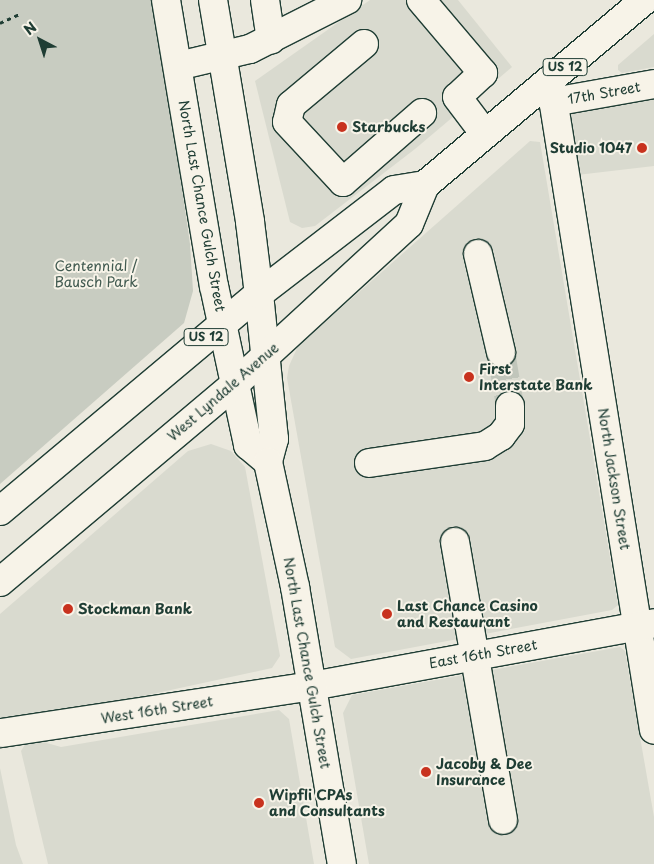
<!DOCTYPE html>
<style>
body{margin:0}
#map{position:relative;width:654px;height:864px;overflow:hidden;background:#eae8dd;font-family:"Playpen Sans",sans-serif}
div>[style]{position:absolute}
.built>*{inset:0;background:#d9dacf}
.green>*{inset:0;background:#c8ccc1}
.minor-tunnel>*{height:28px;margin-top:-14px;transform-origin:0;background:repeating-linear-gradient(90deg,#c1c6bb 0 28px,transparent 0 42px)}
.path>*{height:3px;margin-top:-1.5px;transform-origin:0;background:repeating-linear-gradient(90deg,#1f3d34 0 4px,transparent 0 8px)}
.roads{filter:drop-shadow(1px 0 #1f3d34) drop-shadow(-1px 0 #1f3d34) drop-shadow(0 1px #1f3d34) drop-shadow(0 -1px #1f3d34)}
.minor>*{height:28px;margin:-14px;padding:0 14px;transform-origin:14px;border-radius:14px;background:#f7f3e8}
.major>*{height:28px;margin:-14px;padding:0 14px;transform-origin:14px;border-radius:14px;background:#f7f3e8}
.highway>*{height:28px;margin:-14px;padding:0 14px;transform-origin:14px;border-radius:14px;background:#f7f3e8}
.dots>*{width:14px;height:14px;translate:-50% -50%;box-sizing:border-box;border:2px solid #f7f3e8;border-radius:50%}
span{translate:-50% -50%;white-space:nowrap;text-align:center;line-height:1.15;-webkit-text-stroke:4px #f7f3e8;paint-order:stroke}
.shield-label span{padding:1px 4px;background:#f7f3e8;border:1px solid;border-radius:4px;-webkit-text-stroke-width:0}
.shield-label{font-size:12px;color:#1f3d34;font-weight:700}
.street-label{font-size:14px;color:#1f3d34}
.poi-label{font-size:14px;color:#1f3d34;font-weight:700}
.left{translate:0 -50%;text-align:left}
.right{translate:-100% -50%;text-align:right}
.park-label{font-size:14px;color:#415a50}
.north{position:absolute;left:15px;top:15px;width:50px;height:50px;-webkit-text-stroke:4px #f7f3e8;paint-order:stroke;rotate:320deg;font-size:14px;font-weight:700;line-height:20px;text-align:center;color:#1f3d34}
.north::after{content:'';display:block;margin:auto;width:18px;height:22px;background:#1f3d34;clip-path:polygon(50% 0,100% 100%,50% 72%,0 100%)}
</style>
<div id="map">
<div class="built">
<i style="clip-path:polygon(370px 0,458px 0,512px 67px,415px 149px,315px 226px,302px 228px,290px 222px,255px 81px)"></i>
<i style="clip-path:polygon(654px 34px,654px 67px,622px 73px,618px 70px,618px 65px)"></i>
<i style="clip-path:polygon(654px 99px,654px 166px,577px 175px,568px 118px,570px 114px)"></i>
<i style="clip-path:polygon(530px 141px,540px 142px,618px 605px,612px 610px,351px 659px,335px 647px,287px 378px,289px 366px,298px 346px)"></i>
<i style="clip-path:polygon(211px 444px,231px 451px,245px 467px,280px 656px,272px 668px,0 727px,0 614px,188px 451px)"></i>
<i style="clip-path:polygon(620px 647px,625px 651px,654px 817px,654px 864px,369px 864px,343px 713px,352px 695px)"></i>
<i style="clip-path:polygon(279px 710px,289px 719px,314px 864px,48px 864px,21px 751px,26px 743px,36px 740px,61px 747px)"></i>
<i style="clip-path:polygon(0 768px,16px 845px,23px 864px,0 864px)"></i>
</div>
<div class="green">
<i style="clip-path:polygon(0 0,155px 0,190px 244px,193px 291px,184px 323px,0 484px)"></i>
</div>
<div class="minor-tunnel">
<i style="left:501px;top:352px;width:55px;rotate:80.5deg"></i>
</div>
<div class="path">
<i style="left:0;top:23px;width:23px;rotate:-25deg"></i>
</div>
<div class="roads">
<div class="minor">
<i style="left:265px;top:0;width:40px;rotate:81.5deg"></i>
<i style="left:421px;top:0;width:96px;rotate:49.7deg"></i>
<i style="left:483px;top:73px;width:35px;rotate:137deg"></i>
<i style="left:457px;top:97px;width:46px;rotate:52.9deg"></i>
<i style="left:364px;top:44px;width:95px;rotate:140.1deg"></i>
<i style="left:291px;top:105px;width:17px;rotate:103deg"></i>
<i style="left:287px;top:122px;width:82px;rotate:47deg"></i>
<i style="left:343px;top:182px;width:105px;rotate:-41.1deg"></i>
<i style="left:178px;top:66px;width:74px;rotate:-13.3deg"></i>
<i style="left:250px;top:49px;width:109px;rotate:-26.8deg"></i>
<i style="left:550px;top:80px;width:658px;rotate:80.91deg"></i>
<i style="left:553px;top:102px;width:103px;rotate:-10.1deg"></i>
<i style="left:478px;top:254px;width:101px;rotate:76.8deg"></i>
<i style="left:369px;top:463px;width:117px;rotate:-8.3deg"></i>
<i style="left:485px;top:446px;width:19px;rotate:-32deg"></i>
<i style="left:501px;top:436px;width:15px;rotate:-53deg"></i>
<i style="left:510px;top:424px;width:18px;rotate:-90deg"></i>
<i style="left:455px;top:542px;width:282px;rotate:80.2deg"></i>
<i style="left:1px;top:733px;width:315px;rotate:-8.6deg"></i>
<i style="left:312px;top:686px;width:348px;rotate:-10.4deg"></i>
</div>
<div class="major">
<i style="left:166px;top:0;width:290px;rotate:80.5deg"></i>
<i style="left:214px;top:286px;width:163px;rotate:77.9deg"></i>
<i style="left:248px;top:445px;width:26px;rotate:40deg"></i>
<i style="left:213px;top:0;width:225px;rotate:80.5deg"></i>
<i style="left:250px;top:222px;width:73px;rotate:82.9deg"></i>
<i style="left:259px;top:294px;width:146px;rotate:84.1deg"></i>
<i style="left:274px;top:439px;width:24px;rotate:105deg"></i>
<i style="left:268px;top:462px;width:128px;rotate:77.8deg"></i>
<i style="left:295px;top:587px;width:281px;rotate:80.4deg"></i>
</div>
<div class="highway">
<i style="left:0;top:511px;width:338px;rotate:-40deg"></i>
<i style="left:259px;top:294px;width:170px;rotate:-37.6deg"></i>
<i style="left:394px;top:190px;width:31px;rotate:-9deg"></i>
<i style="left:425px;top:185px;width:287px;rotate:-40.1deg"></i>
<i style="left:0;top:582px;width:307px;rotate:-40.1deg"></i>
<i style="left:235px;top:384px;width:236px;rotate:-42.6deg"></i>
<i style="left:409px;top:224px;width:42px;rotate:-67.7deg"></i>
</div>
</div>
<div class="dots">
<i style="left:342px;top:127px;background:#c8321e"></i>
<i style="left:642px;top:148px;background:#c8321e"></i>
<i style="left:469px;top:377px;background:#c8321e"></i>
<i style="left:68px;top:609px;background:#c8321e"></i>
<i style="left:387px;top:614px;background:#c8321e"></i>
<i style="left:426px;top:772px;background:#c8321e"></i>
<i style="left:259px;top:803px;background:#c8321e"></i>
</div>
<div class="shield-label">
<span style="left:565px;top:67px">US 12</span>
<span style="left:206px;top:337px">US 12</span>
</div>
<div class="street-label">
<span style="left:604px;top:93px;rotate:-10deg">17th Street</span>
<span style="left:202px;top:206px;rotate:80deg">North Last Chance Gulch Street</span>
<span style="left:223px;top:392px;rotate:-41deg">West Lyndale Avenue</span>
<span style="left:614px;top:479px;rotate:81deg">North Jackson Street</span>
<span style="left:483px;top:654px;rotate:-10deg">East 16th Street</span>
<span style="left:307px;top:663px;rotate:80deg">North Last Chance Gulch Street</span>
<span style="left:157px;top:710px;rotate:-9deg">West 16th Street</span>
</div>
<div class="poi-label">
<span class="left" style="left:352px;top:127px">Starbucks</span>
<span class="right" style="left:632px;top:148px">Studio 1047</span>
<span class="left" style="left:479px;top:377px">First<br>Interstate Bank</span>
<span class="left" style="left:397px;top:614px">Last Chance Casino<br>and Restaurant</span>
<span class="left" style="left:78px;top:609px">Stockman Bank</span>
<span class="left" style="left:436px;top:772px">Jacoby &amp; Dee<br>Insurance</span>
<span class="left" style="left:269px;top:803px">Wipfli CPAs<br>and Consultants</span>
</div>
<div class="park-label">
<span style="left:96px;top:274px">Centennial /<br>Bausch Park</span>
</div>
<div class="north">N</div>
</div>
